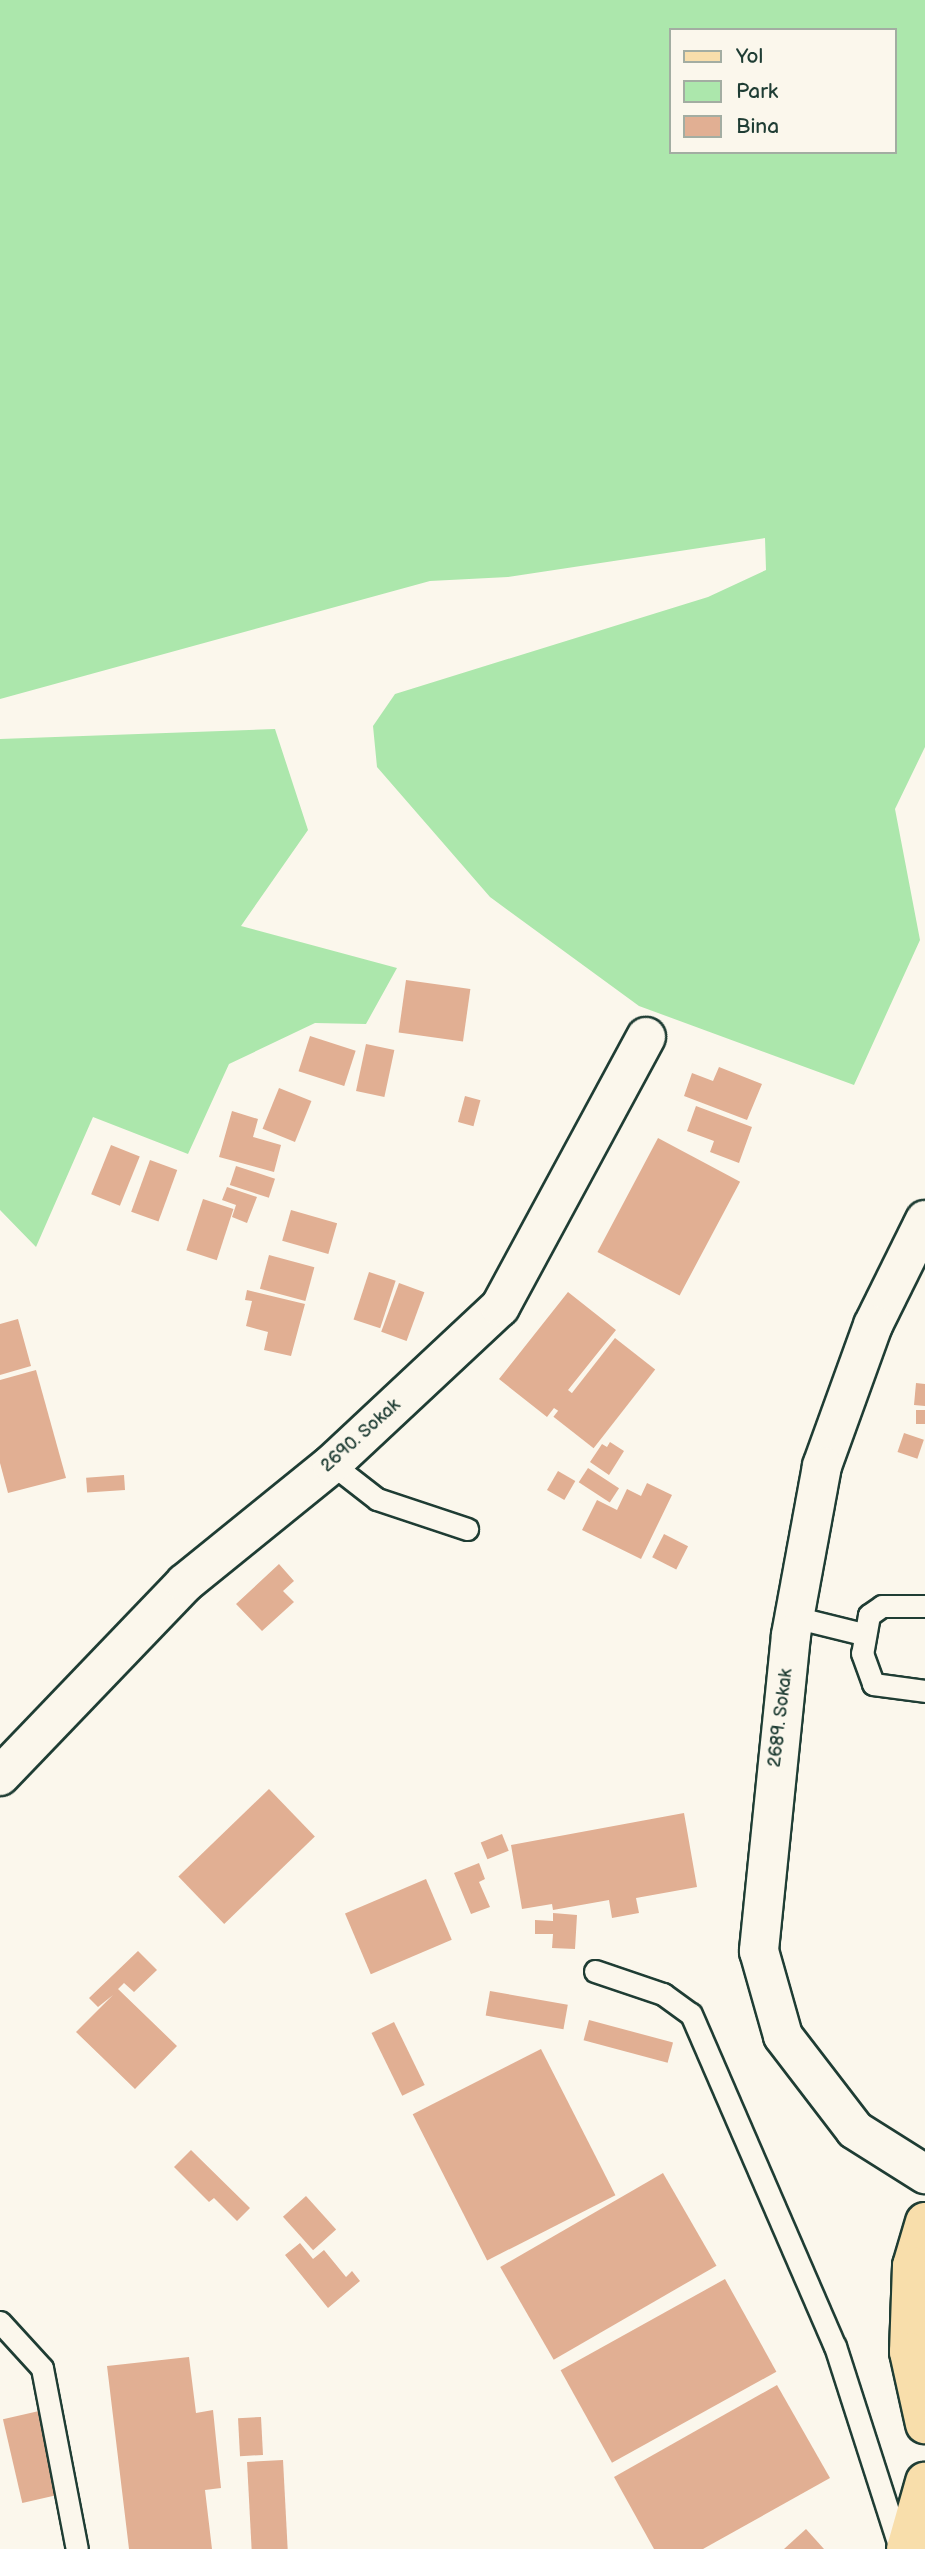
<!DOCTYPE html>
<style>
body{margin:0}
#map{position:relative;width:925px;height:2549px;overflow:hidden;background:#fbf7ec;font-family:"Balsamiq Sans",sans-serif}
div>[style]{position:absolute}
.green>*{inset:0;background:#ace7ac}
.building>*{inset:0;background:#e1af93;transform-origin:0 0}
.roads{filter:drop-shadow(2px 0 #1f3d34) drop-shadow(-2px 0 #1f3d34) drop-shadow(0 2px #1f3d34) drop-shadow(0 -2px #1f3d34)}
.service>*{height:21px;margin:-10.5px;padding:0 10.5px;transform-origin:10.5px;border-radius:10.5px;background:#fbf7ec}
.minor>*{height:38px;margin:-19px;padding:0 19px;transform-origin:19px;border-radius:19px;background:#fbf7ec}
.secondary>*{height:38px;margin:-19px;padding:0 19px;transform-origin:19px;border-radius:19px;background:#fbf7ec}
.primary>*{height:38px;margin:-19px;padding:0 19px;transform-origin:19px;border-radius:19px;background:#f8deab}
span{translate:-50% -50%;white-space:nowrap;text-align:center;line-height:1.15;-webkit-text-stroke:5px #fbf7ec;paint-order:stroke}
.street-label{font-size:18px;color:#1f3d34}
.legend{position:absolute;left:669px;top:28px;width:228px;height:126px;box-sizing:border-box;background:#fbf7ec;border:2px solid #a3ada2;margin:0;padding:9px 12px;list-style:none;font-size:21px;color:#1f3d34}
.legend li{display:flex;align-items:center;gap:14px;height:35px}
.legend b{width:35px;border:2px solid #a3ada2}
</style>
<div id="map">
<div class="green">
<i style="clip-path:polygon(evenodd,0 0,925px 0,925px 747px,895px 809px,920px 940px,854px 1085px,639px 1006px,490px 897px,377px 767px,373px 726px,395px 694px,708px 597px,766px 570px,765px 538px,508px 577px,430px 581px,0 699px,0 0,671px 30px,895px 30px,895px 152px,671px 152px,671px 30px)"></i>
<i style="clip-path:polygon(275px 729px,308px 830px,241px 926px,397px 968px,366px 1024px,315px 1023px,229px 1064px,188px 1154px,93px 1117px,36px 1247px,0 1210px,0 739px)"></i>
</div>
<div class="building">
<i style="left:406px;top:980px;width:65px;height:53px;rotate:8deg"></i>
<i style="left:310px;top:1036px;width:48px;height:37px;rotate:18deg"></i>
<i style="left:366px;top:1044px;width:29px;height:48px;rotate:12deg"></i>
<i style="clip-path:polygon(719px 1067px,762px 1084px,747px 1120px,684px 1096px,692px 1073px,713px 1081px)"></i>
<i style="left:279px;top:1088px;width:35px;height:44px;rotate:22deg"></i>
<i style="left:465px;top:1096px;width:16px;height:27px;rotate:15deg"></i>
<i style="clip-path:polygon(696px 1106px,752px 1127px,739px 1163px,710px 1152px,714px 1141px,687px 1131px)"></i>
<i style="clip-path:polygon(232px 1111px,258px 1119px,253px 1137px,281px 1145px,274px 1172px,219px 1157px)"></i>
<i style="left:658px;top:1138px;width:93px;height:129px;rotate:28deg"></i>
<i style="left:111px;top:1145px;width:31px;height:53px;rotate:22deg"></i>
<i style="left:150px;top:1160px;width:29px;height:55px;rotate:20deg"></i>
<i style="left:236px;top:1166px;width:41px;height:20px;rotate:18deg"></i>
<i style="clip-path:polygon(227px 1187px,257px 1197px,247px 1223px,232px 1217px,236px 1205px,222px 1200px)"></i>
<i style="left:203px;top:1199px;width:32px;height:54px;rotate:18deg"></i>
<i style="left:291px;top:1210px;width:48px;height:32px;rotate:16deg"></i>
<i style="left:269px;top:1255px;width:47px;height:35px;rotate:15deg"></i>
<i style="left:369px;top:1272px;width:28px;height:50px;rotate:18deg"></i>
<i style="left:399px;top:1283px;width:27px;height:52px;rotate:20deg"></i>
<i style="clip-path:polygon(247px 1290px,305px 1304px,291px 1356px,264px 1350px,268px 1332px,246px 1326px,252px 1301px,245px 1300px)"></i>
<i style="clip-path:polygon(568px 1292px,616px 1330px,568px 1390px,573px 1394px,560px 1412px,554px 1408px,547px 1417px,499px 1379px)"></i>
<i style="clip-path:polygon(18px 1319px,31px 1366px,0 1375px,0 1324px)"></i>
<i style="left:615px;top:1338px;width:51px;height:100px;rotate:38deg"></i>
<i style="clip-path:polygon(36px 1370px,66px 1478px,8px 1493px,0 1463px,0 1380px)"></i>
<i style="clip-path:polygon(916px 1383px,925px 1384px,925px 1406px,914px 1405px)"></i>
<i style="left:916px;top:1410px;width:9px;height:14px"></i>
<i style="left:904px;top:1433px;width:21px;height:20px;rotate:19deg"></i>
<i style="clip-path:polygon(610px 1442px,624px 1451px,609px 1475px,590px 1462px,602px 1444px,607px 1447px)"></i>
<i style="left:588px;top:1468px;width:37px;height:17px;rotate:33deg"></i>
<i style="left:558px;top:1471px;width:20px;height:22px;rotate:30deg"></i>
<i style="left:124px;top:1475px;width:15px;height:38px;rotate:86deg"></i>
<i style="clip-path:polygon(647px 1483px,672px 1495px,641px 1559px,582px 1530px,597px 1500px,617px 1510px,627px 1489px,641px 1496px)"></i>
<i style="left:664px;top:1534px;width:27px;height:26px;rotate:27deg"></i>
<i style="clip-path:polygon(279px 1564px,294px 1581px,283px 1591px,294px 1602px,262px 1631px,236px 1604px)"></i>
<i style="left:269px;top:1789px;width:66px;height:126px;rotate:46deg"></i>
<i style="clip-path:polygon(684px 1813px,697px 1887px,636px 1898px,639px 1913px,612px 1918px,609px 1900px,553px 1910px,552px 1904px,522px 1909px,511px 1845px)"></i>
<i style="left:502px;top:1834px;width:18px;height:23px;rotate:68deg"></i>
<i style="clip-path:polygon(479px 1863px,485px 1879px,479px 1882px,490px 1907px,471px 1914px,454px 1873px)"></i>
<i style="left:426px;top:1879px;width:66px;height:88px;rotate:67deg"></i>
<i style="clip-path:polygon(553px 1913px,577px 1915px,575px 1949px,552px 1948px,553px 1934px,535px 1934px,535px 1920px,553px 1921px)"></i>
<i style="clip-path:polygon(138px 1951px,157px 1970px,134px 1992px,124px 1983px,118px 1989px,177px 2046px,135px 2089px,76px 2032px,113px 1995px,98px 2007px,89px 1998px)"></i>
<i style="left:490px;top:1991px;width:79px;height:25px;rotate:10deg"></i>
<i style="left:589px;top:2020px;width:87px;height:21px;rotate:15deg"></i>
<i style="left:394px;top:2022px;width:70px;height:25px;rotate:64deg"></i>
<i style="left:541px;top:2049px;width:164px;height:144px;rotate:63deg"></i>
<i style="clip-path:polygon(191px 2150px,250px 2208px,237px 2221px,214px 2198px,209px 2202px,174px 2167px)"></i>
<i style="left:663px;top:2173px;width:107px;height:188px;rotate:60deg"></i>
<i style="left:306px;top:2196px;width:45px;height:31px;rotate:48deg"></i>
<i style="clip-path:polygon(300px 2243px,313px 2259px,324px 2250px,346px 2277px,352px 2271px,360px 2281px,328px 2308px,285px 2255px)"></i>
<i style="left:725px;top:2279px;width:106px;height:188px;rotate:61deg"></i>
<i style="clip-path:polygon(189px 2357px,196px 2413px,213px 2410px,221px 2488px,205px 2490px,212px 2549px,129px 2549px,107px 2366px)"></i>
<i style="clip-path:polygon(777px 2385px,830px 2478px,703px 2549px,654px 2549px,614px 2477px)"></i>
<i style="left:39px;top:2411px;width:86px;height:37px;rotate:77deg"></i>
<i style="left:261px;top:2417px;width:38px;height:23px;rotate:87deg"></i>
<i style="left:283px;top:2460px;width:89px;height:36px;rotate:87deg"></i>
<i style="clip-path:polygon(806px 2529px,824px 2549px,784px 2549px)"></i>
</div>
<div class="roads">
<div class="service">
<i style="left:332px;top:1464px;width:57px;rotate:37.9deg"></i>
<i style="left:377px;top:1499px;width:95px;rotate:18.4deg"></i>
<i style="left:925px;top:1606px;width:43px;rotate:180deg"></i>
<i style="left:882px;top:1606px;width:16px;rotate:145deg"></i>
<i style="left:869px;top:1615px;width:39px;rotate:100deg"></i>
<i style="left:862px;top:1653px;width:33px;rotate:70deg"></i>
<i style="left:873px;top:1684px;width:52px;rotate:7.7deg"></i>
<i style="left:794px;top:1617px;width:71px;rotate:13.8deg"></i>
<i style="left:595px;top:1971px;width:72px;rotate:18.7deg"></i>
<i style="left:663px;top:1994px;width:34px;rotate:36deg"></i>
<i style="left:691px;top:2014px;width:362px;rotate:66.6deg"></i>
<i style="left:835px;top:2346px;width:213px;rotate:72.2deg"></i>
<i style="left:0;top:2322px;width:62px;rotate:47.6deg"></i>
<i style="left:42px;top:2368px;width:184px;rotate:79.1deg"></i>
</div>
<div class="minor">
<i style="left:0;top:1776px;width:267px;rotate:-46.2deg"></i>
<i style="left:185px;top:1583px;width:189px;rotate:-39deg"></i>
<i style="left:332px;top:1464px;width:230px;rotate:-43.1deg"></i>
<i style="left:500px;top:1307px;width:307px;rotate:-61.6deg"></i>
</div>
<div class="secondary">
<i style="left:925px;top:1220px;width:117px;rotate:116.3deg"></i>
<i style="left:873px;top:1325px;width:150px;rotate:109.9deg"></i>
<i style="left:822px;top:1466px;width:172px;rotate:100.4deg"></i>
<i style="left:791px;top:1635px;width:318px;rotate:95.8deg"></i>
<i style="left:759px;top:1951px;width:88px;rotate:74.2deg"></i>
<i style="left:783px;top:2036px;width:118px;rotate:52.5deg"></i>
<i style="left:855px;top:2130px;width:83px;rotate:32.2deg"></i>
</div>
<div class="primary">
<i style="left:925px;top:2222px;width:46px;rotate:106.5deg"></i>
<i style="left:912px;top:2266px;width:86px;rotate:92deg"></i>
<i style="left:909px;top:2352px;width:74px;rotate:77.5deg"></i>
<i style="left:906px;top:2549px;width:70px;rotate:-74.2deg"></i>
</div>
</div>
<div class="street-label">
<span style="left:361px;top:1436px;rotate:-42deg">2690. Sokak</span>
<span style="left:781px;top:1718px;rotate:-83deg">2689. Sokak</span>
</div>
<ul class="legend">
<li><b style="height:9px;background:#f8deab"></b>Yol</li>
<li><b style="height:19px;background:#ace7ac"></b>Park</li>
<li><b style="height:19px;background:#e1af93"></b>Bina</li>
</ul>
</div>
